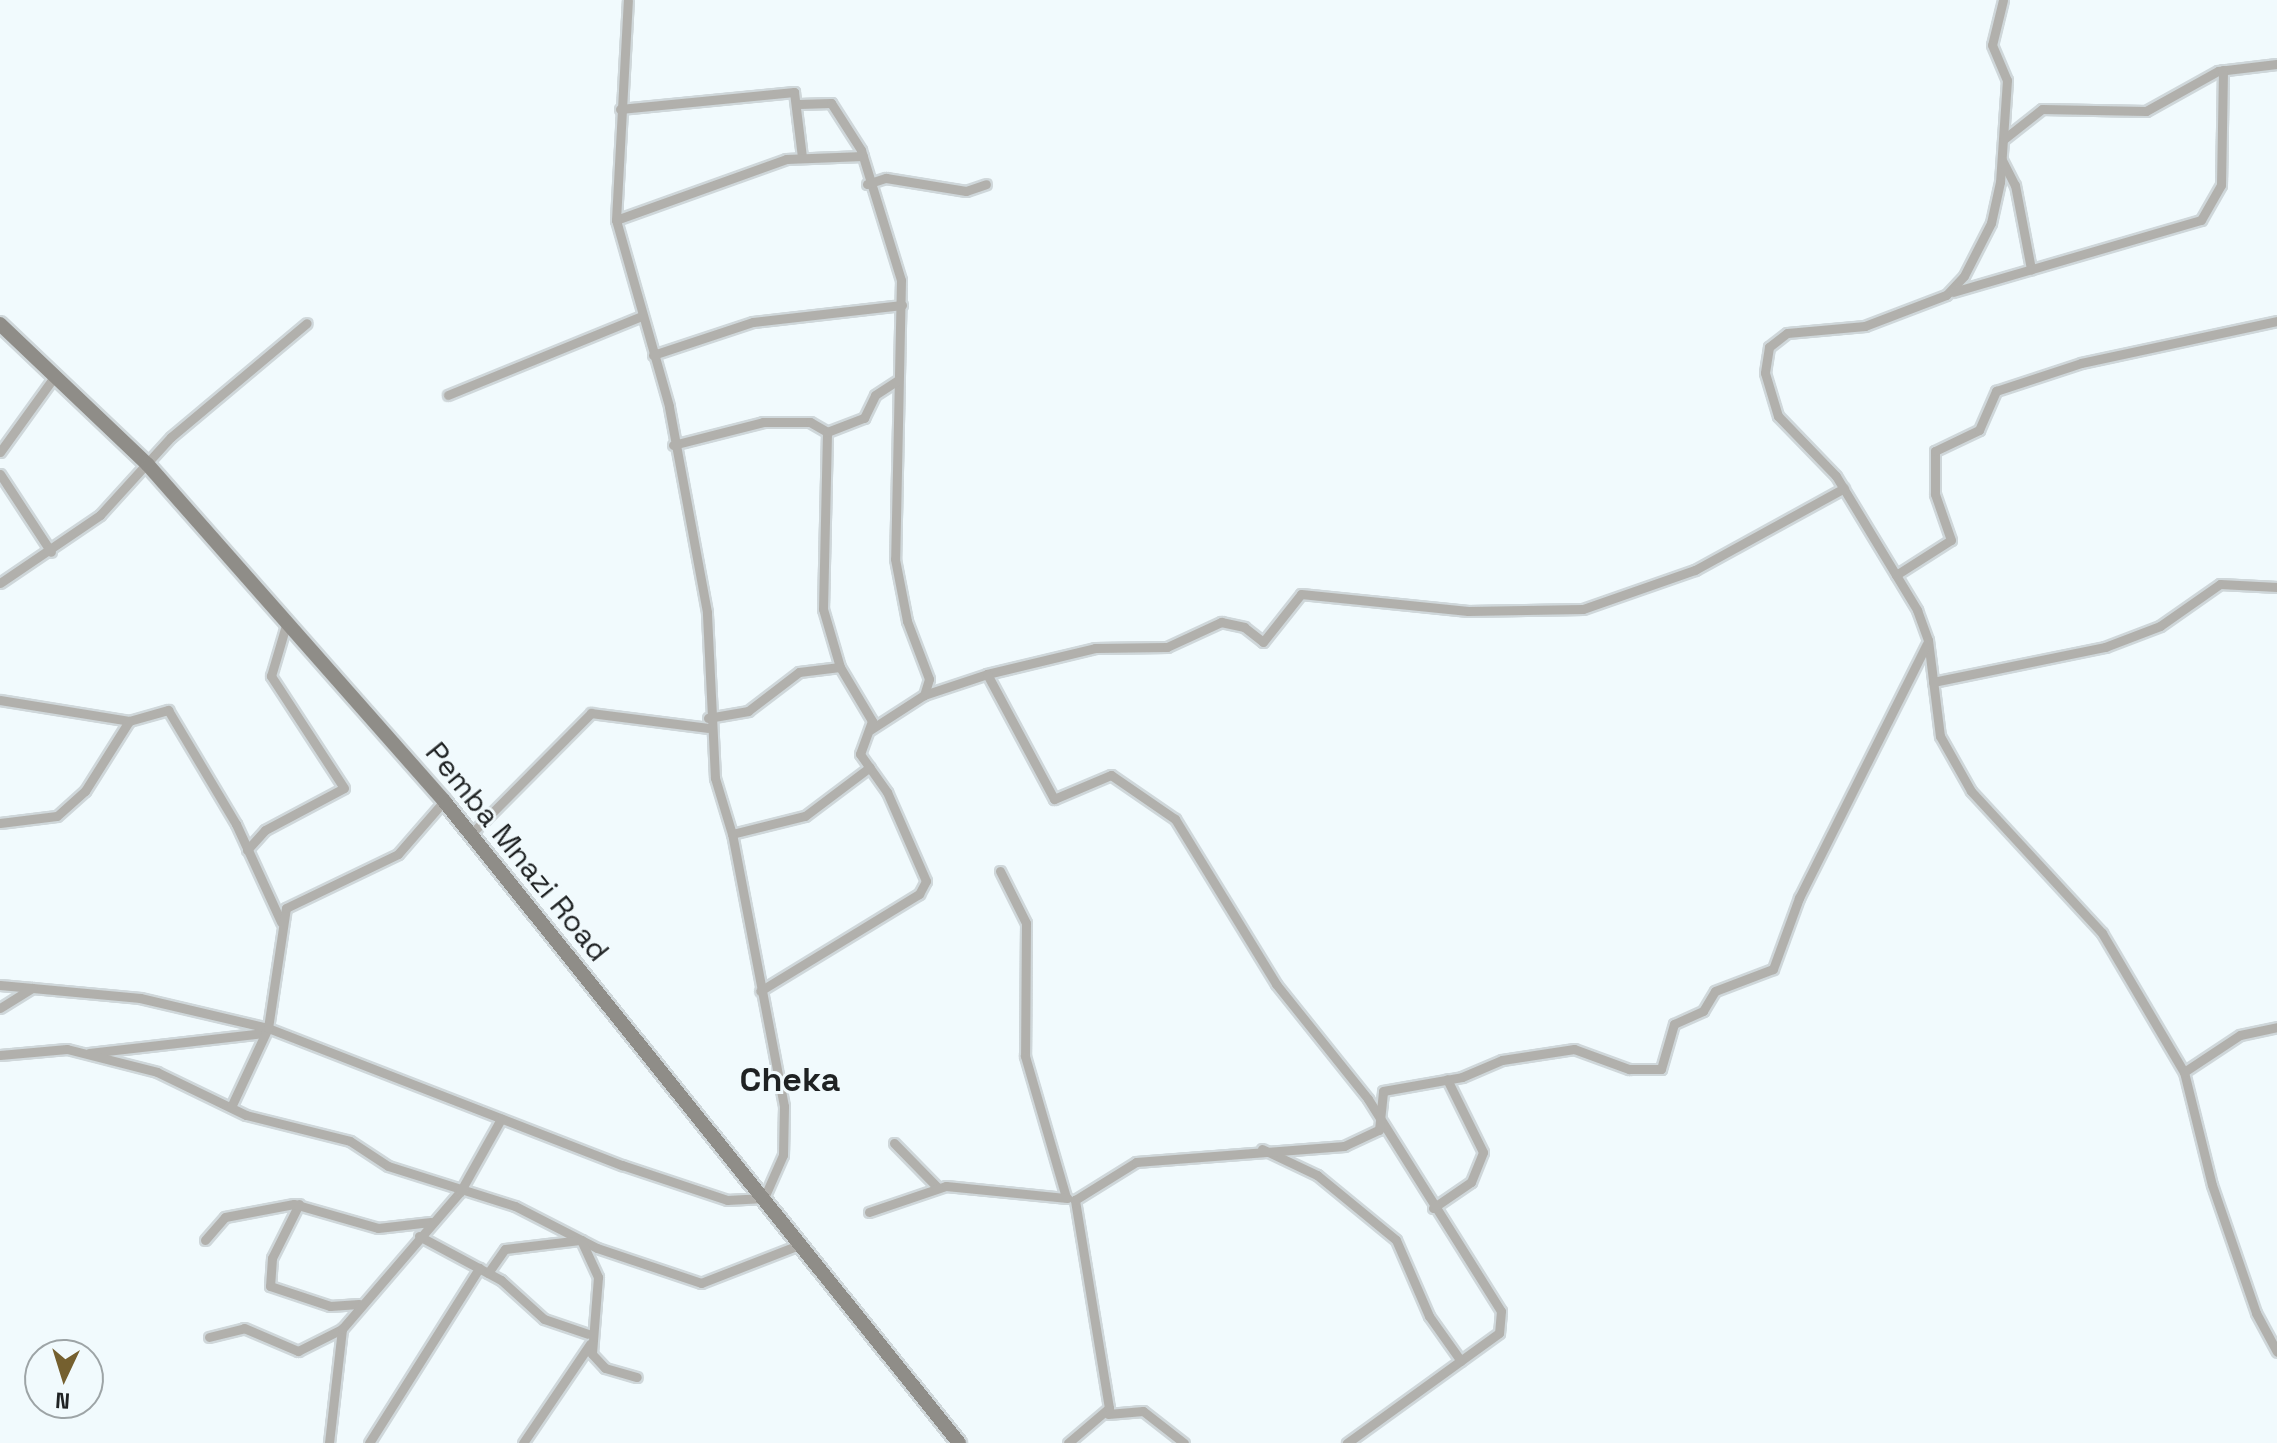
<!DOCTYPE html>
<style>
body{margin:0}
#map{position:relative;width:2277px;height:1443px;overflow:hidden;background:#f1fafd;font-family:"Space Grotesk",sans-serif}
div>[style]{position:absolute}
.roads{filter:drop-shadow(2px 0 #cfd7da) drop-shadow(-2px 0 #cfd7da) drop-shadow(0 2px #cfd7da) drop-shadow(0 -2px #cfd7da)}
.minor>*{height:9px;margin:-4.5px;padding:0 4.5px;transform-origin:4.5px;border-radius:4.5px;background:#b1b0ac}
.secondary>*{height:14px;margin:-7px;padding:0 7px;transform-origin:7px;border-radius:7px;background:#8f8d88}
span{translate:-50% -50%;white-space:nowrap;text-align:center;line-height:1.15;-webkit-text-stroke:6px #f1fafd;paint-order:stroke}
.street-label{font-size:30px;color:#1f2223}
.quarter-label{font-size:34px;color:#1f2223;font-weight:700}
.north{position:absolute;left:24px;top:1339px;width:80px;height:80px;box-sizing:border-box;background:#f1fafd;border:2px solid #9da4a6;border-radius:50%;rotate:184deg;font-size:22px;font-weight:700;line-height:32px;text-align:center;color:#1f2223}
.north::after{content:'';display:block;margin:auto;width:28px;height:36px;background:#75602f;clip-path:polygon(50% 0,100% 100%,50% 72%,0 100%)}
</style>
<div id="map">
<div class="roads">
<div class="minor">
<i style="left:2003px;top:0;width:46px;rotate:103.7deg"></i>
<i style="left:1992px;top:45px;width:38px;rotate:67deg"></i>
<i style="left:2007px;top:80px;width:102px;rotate:93.9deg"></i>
<i style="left:2000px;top:182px;width:42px;rotate:102.4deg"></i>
<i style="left:1991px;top:223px;width:59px;rotate:117deg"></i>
<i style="left:1964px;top:276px;width:26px;rotate:133deg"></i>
<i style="left:1946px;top:295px;width:87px;rotate:159.1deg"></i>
<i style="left:1865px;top:326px;width:78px;rotate:174.9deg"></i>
<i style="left:1787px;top:333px;width:23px;rotate:142deg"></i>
<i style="left:1769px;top:347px;width:26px;rotate:99deg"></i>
<i style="left:1765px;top:373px;width:45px;rotate:73.2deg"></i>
<i style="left:1778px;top:416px;width:83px;rotate:46deg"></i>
<i style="left:1836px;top:476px;width:157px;rotate:58.8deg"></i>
<i style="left:1917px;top:610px;width:32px;rotate:70deg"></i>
<i style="left:1928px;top:640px;width:97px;rotate:82.9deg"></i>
<i style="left:1940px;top:736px;width:63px;rotate:60.6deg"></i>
<i style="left:1971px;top:791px;width:193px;rotate:47.3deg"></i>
<i style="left:2102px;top:933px;width:161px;rotate:59.5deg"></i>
<i style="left:2184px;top:1072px;width:116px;rotate:76.1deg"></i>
<i style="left:2212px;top:1185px;width:135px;rotate:71deg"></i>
<i style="left:2256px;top:1313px;width:44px;rotate:61.7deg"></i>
<i style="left:799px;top:104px;width:32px;rotate:-2deg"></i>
<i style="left:831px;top:103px;width:56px;rotate:57.4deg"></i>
<i style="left:861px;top:150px;width:136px;rotate:72.9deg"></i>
<i style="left:901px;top:280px;width:279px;rotate:91.2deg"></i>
<i style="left:895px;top:559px;width:63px;rotate:79deg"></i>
<i style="left:907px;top:621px;width:62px;rotate:69.2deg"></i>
<i style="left:929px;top:679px;width:17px;rotate:107deg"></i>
<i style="left:924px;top:695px;width:64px;rotate:147.1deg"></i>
<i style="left:620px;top:109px;width:175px;rotate:-5.6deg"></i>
<i style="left:794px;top:92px;width:65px;rotate:83deg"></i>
<i style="left:2004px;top:139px;width:48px;rotate:-38.3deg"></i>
<i style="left:2042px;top:109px;width:104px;rotate:1.1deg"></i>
<i style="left:2146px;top:111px;width:82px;rotate:-29.1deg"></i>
<i style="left:2218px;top:71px;width:59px;rotate:-6.8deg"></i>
<i style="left:2002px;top:160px;width:28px;rotate:63deg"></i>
<i style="left:2015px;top:185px;width:86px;rotate:79.2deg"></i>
<i style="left:867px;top:184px;width:20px;rotate:-18deg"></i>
<i style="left:886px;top:178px;width:81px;rotate:9.2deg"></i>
<i style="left:966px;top:191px;width:21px;rotate:-19deg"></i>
<i style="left:616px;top:220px;width:181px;rotate:-19.7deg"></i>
<i style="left:786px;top:159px;width:77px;rotate:-2.2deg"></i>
<i style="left:1953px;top:292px;width:258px;rotate:-16.2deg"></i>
<i style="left:2201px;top:220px;width:40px;rotate:-60.3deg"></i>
<i style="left:2221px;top:185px;width:115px;rotate:-89deg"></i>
<i style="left:653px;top:355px;width:105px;rotate:-18.3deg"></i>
<i style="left:753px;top:322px;width:150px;rotate:-6.5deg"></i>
<i style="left:448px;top:395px;width:209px;rotate:-22.2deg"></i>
<i style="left:673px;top:445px;width:93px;rotate:-14.3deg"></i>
<i style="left:763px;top:422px;width:47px"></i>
<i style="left:810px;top:422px;width:20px;rotate:30deg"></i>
<i style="left:0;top:452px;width:92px;rotate:-54.2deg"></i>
<i style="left:0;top:474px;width:93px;rotate:56.8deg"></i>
<i style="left:1896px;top:575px;width:65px;rotate:-32.5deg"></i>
<i style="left:1951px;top:540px;width:49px;rotate:-109.2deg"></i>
<i style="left:1935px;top:494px;width:43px;rotate:-90deg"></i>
<i style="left:1935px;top:451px;width:49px;rotate:-25.5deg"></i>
<i style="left:1979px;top:430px;width:43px;rotate:-66.4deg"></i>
<i style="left:1996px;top:391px;width:89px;rotate:-18.2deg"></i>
<i style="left:2081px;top:363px;width:200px;rotate:-12.1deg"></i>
<i style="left:0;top:583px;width:121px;rotate:-34.2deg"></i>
<i style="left:100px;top:515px;width:105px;rotate:-47.7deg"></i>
<i style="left:171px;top:437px;width:177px;rotate:-40deg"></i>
<i style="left:840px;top:667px;width:60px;rotate:-106.3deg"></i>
<i style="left:823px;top:609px;width:177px;rotate:-88.7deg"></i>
<i style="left:827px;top:432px;width:40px;rotate:-21deg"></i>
<i style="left:864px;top:418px;width:25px;rotate:-64deg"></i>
<i style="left:875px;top:395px;width:27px;rotate:-33deg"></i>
<i style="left:987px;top:674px;width:111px;rotate:-13.5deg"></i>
<i style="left:1095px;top:648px;width:72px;rotate:-0.8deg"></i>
<i style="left:1167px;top:647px;width:60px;rotate:-24.8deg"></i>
<i style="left:1221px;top:622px;width:24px;rotate:12deg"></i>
<i style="left:1244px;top:627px;width:24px;rotate:38deg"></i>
<i style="left:1263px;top:642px;width:61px;rotate:-51.6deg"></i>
<i style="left:1301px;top:594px;width:168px;rotate:5.8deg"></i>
<i style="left:1468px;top:611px;width:115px;rotate:-1deg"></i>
<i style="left:1583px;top:609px;width:119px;rotate:-19.2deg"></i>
<i style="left:1695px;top:570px;width:170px;rotate:-28.8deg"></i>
<i style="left:1933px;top:682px;width:176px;rotate:-11.5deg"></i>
<i style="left:2105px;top:647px;width:59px;rotate:-20.9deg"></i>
<i style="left:2160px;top:626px;width:73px;rotate:-35deg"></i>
<i style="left:2220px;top:584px;width:57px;rotate:3deg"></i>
<i style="left:924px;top:695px;width:66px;rotate:-18.4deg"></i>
<i style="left:987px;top:674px;width:142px;rotate:61.8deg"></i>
<i style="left:1054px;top:799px;width:62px;rotate:-22.8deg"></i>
<i style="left:1111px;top:775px;width:78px;rotate:34.5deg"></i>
<i style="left:1175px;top:819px;width:193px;rotate:58.5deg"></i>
<i style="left:1276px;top:984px;width:147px;rotate:51.3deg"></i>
<i style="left:1368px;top:1099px;width:250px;rotate:57.9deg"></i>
<i style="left:1501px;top:1311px;width:22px;rotate:95deg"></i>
<i style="left:1499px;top:1333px;width:188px;rotate:144.1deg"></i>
<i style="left:0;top:700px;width:131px;rotate:9.2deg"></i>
<i style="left:708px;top:718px;width:41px;rotate:-9.9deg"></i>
<i style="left:748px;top:711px;width:64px;rotate:-37.4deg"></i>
<i style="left:799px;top:672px;width:41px;rotate:-7deg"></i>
<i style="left:840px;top:667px;width:63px;rotate:59.3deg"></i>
<i style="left:872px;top:721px;width:35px;rotate:110deg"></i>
<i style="left:860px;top:754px;width:47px;rotate:54.6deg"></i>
<i style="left:887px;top:792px;width:97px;rotate:66.3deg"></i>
<i style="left:926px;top:881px;width:15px;rotate:118deg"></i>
<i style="left:919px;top:894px;width:186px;rotate:148.6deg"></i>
<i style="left:0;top:823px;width:57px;rotate:-7deg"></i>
<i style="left:57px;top:816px;width:38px;rotate:-42deg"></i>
<i style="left:85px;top:791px;width:83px;rotate:-57.8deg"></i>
<i style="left:129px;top:721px;width:41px;rotate:-15.8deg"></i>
<i style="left:168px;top:710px;width:133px;rotate:59.2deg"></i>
<i style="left:236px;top:824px;width:108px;rotate:65.3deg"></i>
<i style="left:732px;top:834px;width:75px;rotate:-13.9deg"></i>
<i style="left:805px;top:816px;width:81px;rotate:-37deg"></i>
<i style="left:470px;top:835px;width:172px;rotate:-45.2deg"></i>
<i style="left:591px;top:713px;width:118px;rotate:7.3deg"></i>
<i style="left:247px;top:850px;width:27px;rotate:-48deg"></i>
<i style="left:265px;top:830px;width:89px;rotate:-28deg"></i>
<i style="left:344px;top:788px;width:134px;rotate:-123.1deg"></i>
<i style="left:271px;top:676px;width:53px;rotate:-73.6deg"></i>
<i style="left:1000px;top:871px;width:58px;rotate:63.4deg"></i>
<i style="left:1026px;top:923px;width:133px;rotate:90.4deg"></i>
<i style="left:1025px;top:1056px;width:147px;rotate:73.8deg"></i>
<i style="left:0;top:985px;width:141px;rotate:5.3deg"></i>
<i style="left:140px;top:998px;width:131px;rotate:13.2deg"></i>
<i style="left:268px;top:1028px;width:380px;rotate:21.2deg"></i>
<i style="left:622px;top:1165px;width:111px;rotate:18.4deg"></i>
<i style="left:727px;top:1200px;width:37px;rotate:-3deg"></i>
<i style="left:764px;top:1198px;width:47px;rotate:-66.2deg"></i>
<i style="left:783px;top:1155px;width:49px;rotate:-88.8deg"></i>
<i style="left:784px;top:1106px;width:277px;rotate:-100.8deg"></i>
<i style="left:732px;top:834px;width:59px;rotate:-106.9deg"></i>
<i style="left:715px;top:778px;width:166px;rotate:-92.8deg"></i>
<i style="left:707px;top:612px;width:209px;rotate:-100.5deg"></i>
<i style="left:669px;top:406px;width:193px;rotate:-105.9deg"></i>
<i style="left:616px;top:220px;width:220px;rotate:-86.9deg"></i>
<i style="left:0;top:1008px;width:38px;rotate:-32deg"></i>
<i style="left:89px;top:1053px;width:176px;rotate:-6.5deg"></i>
<i style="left:0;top:1055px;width:67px;rotate:-5.1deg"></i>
<i style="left:67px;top:1049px;width:93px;rotate:14.3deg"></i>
<i style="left:157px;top:1072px;width:99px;rotate:25.8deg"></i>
<i style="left:246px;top:1115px;width:107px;rotate:14deg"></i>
<i style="left:350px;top:1141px;width:45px;rotate:33.3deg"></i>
<i style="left:388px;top:1166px;width:133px;rotate:17.5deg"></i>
<i style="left:515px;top:1206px;width:92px;rotate:27.1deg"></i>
<i style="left:597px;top:1248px;width:110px;rotate:18.6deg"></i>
<i style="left:701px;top:1283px;width:105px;rotate:-21.2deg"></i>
<i style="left:2184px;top:1072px;width:67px;rotate:-33.5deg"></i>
<i style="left:2240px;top:1035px;width:38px;rotate:-12deg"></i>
<i style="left:231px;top:1107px;width:87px;rotate:-64.9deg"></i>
<i style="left:268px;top:1028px;width:121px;rotate:-81.5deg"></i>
<i style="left:286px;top:908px;width:124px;rotate:-25.7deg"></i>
<i style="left:398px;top:854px;width:70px;rotate:-49deg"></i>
<i style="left:894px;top:1143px;width:63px;rotate:45.6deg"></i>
<i style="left:1262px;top:1149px;width:61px;rotate:25.3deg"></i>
<i style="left:1317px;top:1175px;width:102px;rotate:39.4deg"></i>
<i style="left:1396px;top:1240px;width:83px;rotate:66.5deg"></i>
<i style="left:1429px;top:1316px;width:55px;rotate:54.6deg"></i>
<i style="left:299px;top:1204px;width:60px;rotate:116.6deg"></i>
<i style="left:272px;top:1258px;width:28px;rotate:94deg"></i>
<i style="left:270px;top:1286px;width:63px;rotate:18.4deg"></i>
<i style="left:330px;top:1306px;width:29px;rotate:-4deg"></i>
<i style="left:1433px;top:1208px;width:46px;rotate:-34.4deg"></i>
<i style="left:1471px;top:1182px;width:32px;rotate:-68deg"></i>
<i style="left:1483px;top:1152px;width:81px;rotate:-116.3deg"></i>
<i style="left:869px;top:1212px;width:81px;rotate:-18.7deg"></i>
<i style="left:946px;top:1186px;width:122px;rotate:5.7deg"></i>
<i style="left:419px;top:1236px;width:93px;rotate:28.2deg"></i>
<i style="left:501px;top:1280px;width:58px;rotate:42.2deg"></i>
<i style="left:544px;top:1319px;width:46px;rotate:18.8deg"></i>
<i style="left:205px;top:1240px;width:30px;rotate:-49deg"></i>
<i style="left:225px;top:1217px;width:70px;rotate:-10.7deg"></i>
<i style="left:294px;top:1204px;width:87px;rotate:15.9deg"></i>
<i style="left:378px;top:1228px;width:53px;rotate:-6.5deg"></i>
<i style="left:488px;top:1273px;width:29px;rotate:-55deg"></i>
<i style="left:505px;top:1249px;width:77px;rotate:-6.8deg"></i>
<i style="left:581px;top:1240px;width:41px;rotate:65.3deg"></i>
<i style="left:598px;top:1277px;width:77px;rotate:94.5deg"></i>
<i style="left:592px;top:1354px;width:19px;rotate:47deg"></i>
<i style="left:605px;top:1368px;width:33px;rotate:16deg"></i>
<i style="left:209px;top:1337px;width:36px;rotate:-14deg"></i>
<i style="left:244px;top:1328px;width:59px;rotate:23.1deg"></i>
<i style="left:298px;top:1351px;width:49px;rotate:-26.6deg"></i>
<i style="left:1108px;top:1414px;width:35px;rotate:-5deg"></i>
<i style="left:1143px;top:1411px;width:52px;rotate:38deg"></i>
<i style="left:329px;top:1443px;width:115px;rotate:-83.5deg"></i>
<i style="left:342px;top:1329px;width:181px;rotate:-49.3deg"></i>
<i style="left:460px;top:1192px;width:84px;rotate:-60.7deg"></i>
<i style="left:369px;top:1443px;width:207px;rotate:-57.8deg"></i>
<i style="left:523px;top:1443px;width:120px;rotate:-55.9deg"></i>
<i style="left:1068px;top:1443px;width:54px;rotate:-40.5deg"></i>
<i style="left:1109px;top:1408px;width:211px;rotate:-99.3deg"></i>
<i style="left:1075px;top:1200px;width:72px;rotate:-31.9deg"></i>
<i style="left:1136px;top:1162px;width:209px;rotate:-4.4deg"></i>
<i style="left:1344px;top:1146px;width:38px;rotate:-25deg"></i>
<i style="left:1379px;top:1130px;width:39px;rotate:-84deg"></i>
<i style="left:1383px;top:1091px;width:80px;rotate:-10deg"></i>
<i style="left:1462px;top:1077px;width:43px;rotate:-23deg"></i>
<i style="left:1502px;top:1060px;width:73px;rotate:-8.7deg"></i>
<i style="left:1574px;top:1049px;width:59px;rotate:20deg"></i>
<i style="left:1629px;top:1069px;width:32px"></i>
<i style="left:1661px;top:1069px;width:47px;rotate:-73.9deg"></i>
<i style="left:1674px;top:1024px;width:32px;rotate:-24deg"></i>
<i style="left:1703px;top:1011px;width:23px;rotate:-59deg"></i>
<i style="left:1715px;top:991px;width:62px;rotate:-20.8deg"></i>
<i style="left:1773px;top:969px;width:76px;rotate:-69.9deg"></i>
<i style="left:1799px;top:898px;width:284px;rotate:-63.3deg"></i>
</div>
<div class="secondary">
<i style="left:0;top:324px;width:204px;rotate:43.6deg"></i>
<i style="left:148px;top:465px;width:448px;rotate:48.6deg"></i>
<i style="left:444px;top:801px;width:823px;rotate:51.26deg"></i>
</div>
</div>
<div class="street-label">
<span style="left:517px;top:852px;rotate:51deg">Pemba Mnazi Road</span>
</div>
<div class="quarter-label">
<span style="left:790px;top:1080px">Cheka</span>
</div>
<div class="north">N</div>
</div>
